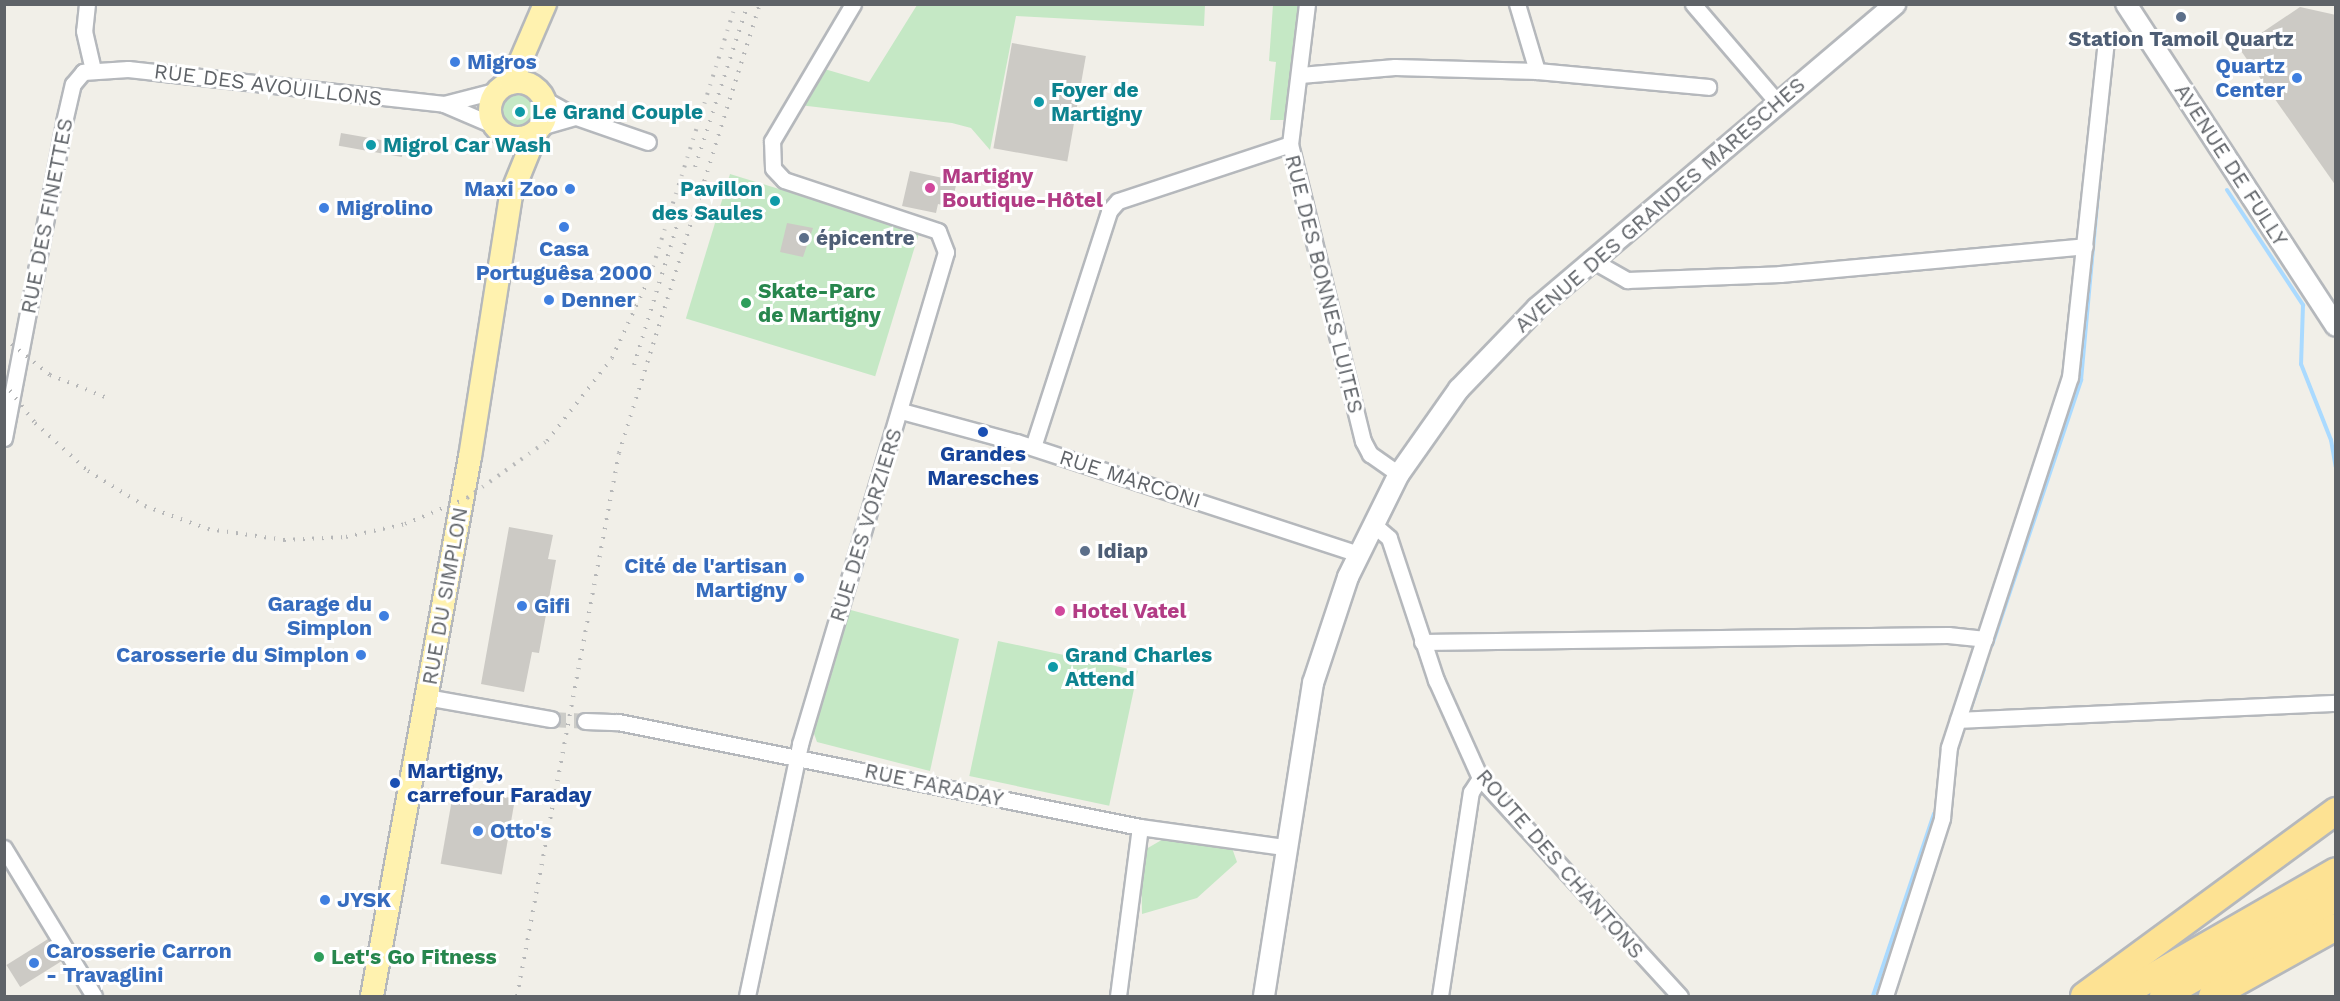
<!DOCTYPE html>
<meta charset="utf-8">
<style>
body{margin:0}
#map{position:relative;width:2340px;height:1001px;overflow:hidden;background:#f1efe8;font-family:"Work Sans",sans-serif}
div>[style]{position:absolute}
.green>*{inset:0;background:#c5e8c5;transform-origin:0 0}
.round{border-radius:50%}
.stream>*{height:4px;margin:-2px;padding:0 2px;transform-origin:2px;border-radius:2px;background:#aadaff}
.building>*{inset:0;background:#cccac5;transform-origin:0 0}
.minor-tunnel>*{height:15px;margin-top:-7.5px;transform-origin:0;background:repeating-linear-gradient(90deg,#ccccc8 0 15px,transparent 0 23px)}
.roads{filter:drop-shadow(2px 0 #b5b8bc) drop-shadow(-2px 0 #b5b8bc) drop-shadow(0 2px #b5b8bc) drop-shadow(0 -2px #b5b8bc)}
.minor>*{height:15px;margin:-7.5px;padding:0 7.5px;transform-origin:7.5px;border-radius:7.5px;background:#fff}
.secondary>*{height:20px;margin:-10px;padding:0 10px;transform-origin:10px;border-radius:10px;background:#fff}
.primary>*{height:22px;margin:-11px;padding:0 11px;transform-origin:11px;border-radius:11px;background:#fff2af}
.primary>.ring{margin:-11px;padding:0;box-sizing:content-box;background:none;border:22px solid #fff2af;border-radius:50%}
.motorway>*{height:26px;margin:-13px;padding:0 13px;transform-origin:13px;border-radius:13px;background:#fde293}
.rail>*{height:4px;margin-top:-2px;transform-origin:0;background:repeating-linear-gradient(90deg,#b6b7b8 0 1.5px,transparent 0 9.5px)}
.dots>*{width:16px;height:16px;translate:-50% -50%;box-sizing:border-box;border:3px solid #fff;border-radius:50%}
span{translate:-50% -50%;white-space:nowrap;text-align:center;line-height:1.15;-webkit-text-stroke:6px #fff;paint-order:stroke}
.service-label{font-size:21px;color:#4e5e75;font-weight:700}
.left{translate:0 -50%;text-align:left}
.shop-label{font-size:21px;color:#366cbe;font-weight:700}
.right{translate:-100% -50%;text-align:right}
.street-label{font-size:21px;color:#5f6368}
.culture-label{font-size:21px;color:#0d838f;font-weight:700}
.hotel-label{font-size:21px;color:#b23c85;font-weight:700}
.leisure-label{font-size:21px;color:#27864d;font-weight:700}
.transit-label{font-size:21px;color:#164399;font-weight:700}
.frame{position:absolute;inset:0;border:6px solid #5f6368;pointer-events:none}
</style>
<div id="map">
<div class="green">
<i style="clip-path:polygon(917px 5px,1205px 5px,1204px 26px,1016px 16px,990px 150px,971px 128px,952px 123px,799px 105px,821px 68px,869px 82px)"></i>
<i style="clip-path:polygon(1273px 5px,1299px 5px,1288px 120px,1270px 120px,1276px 62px,1269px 61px)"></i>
<i class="round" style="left:501px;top:95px;width:34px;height:34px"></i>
<i style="left:730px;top:174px;width:198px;height:151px;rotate:17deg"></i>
<i style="clip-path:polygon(847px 609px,959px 639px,930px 771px,817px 742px,813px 731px)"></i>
<i style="left:998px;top:641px;width:143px;height:138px;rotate:12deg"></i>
<i style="clip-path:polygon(1165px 838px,1232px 848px,1237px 862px,1197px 898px,1142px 914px,1141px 852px)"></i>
</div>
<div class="stream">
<i style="left:2227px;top:190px;width:138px;rotate:56.5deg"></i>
<i style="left:2303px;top:305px;width:59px;rotate:91.9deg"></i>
<i style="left:2301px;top:364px;width:82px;rotate:68.5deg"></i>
<i style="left:2331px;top:440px;width:27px;rotate:80deg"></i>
<i style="left:1992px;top:645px;width:280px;rotate:-71.4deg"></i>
<i style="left:2081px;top:380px;width:233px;rotate:-84.8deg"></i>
<i style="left:1970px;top:710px;width:43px;rotate:-71.1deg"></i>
<i style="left:1955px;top:755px;width:22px;rotate:-72deg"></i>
<i style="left:1873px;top:996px;width:192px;rotate:-71.5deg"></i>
</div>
<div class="building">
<i style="clip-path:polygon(2300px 7px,2336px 15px,2336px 186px,2239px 48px)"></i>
<i style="left:1012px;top:43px;width:75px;height:107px;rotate:10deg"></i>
<i style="left:341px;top:133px;width:64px;height:13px;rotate:10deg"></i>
<i style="clip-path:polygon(910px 171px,957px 181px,951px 207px,938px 204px,936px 213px,902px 206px)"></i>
<i style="clip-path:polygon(787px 223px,813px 228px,803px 257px,780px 252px)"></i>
<i style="clip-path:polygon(509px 527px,553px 535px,548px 559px,556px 560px,539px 653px,532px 652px,524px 692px,481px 684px)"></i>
<i style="left:454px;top:788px;width:62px;height:77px;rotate:10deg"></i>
<i style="left:48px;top:939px;width:26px;height:49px;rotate:58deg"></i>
</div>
<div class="minor-tunnel">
<i style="left:551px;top:719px;width:34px;rotate:3deg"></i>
</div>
<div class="roads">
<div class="minor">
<i style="left:87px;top:4px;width:27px;rotate:96deg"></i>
<i style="left:84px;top:31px;width:37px;rotate:77deg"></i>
<i style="left:1307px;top:4px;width:141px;rotate:96.9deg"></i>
<i style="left:1290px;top:144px;width:306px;rotate:76.2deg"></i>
<i style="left:1363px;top:441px;width:15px;rotate:62deg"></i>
<i style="left:1370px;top:454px;width:35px;rotate:35deg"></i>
<i style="left:1693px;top:4px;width:130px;rotate:49.4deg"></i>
<i style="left:1537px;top:71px;width:172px;rotate:5.3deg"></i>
<i style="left:1300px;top:75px;width:95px;rotate:-4.8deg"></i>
<i style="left:1395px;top:67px;width:142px;rotate:1.6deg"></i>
<i style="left:1537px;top:71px;width:70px;rotate:-106.6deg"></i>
<i style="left:544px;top:99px;width:37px;rotate:29deg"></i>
<i style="left:576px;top:117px;width:76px;rotate:19.1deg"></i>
<i style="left:444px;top:104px;width:56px;rotate:-14.5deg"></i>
<i style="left:540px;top:127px;width:37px;rotate:-16deg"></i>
<i style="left:1590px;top:259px;width:43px;rotate:29.6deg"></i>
<i style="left:1627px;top:280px;width:153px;rotate:-2.2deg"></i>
<i style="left:1780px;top:274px;width:306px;rotate:-5.2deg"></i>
<i style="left:901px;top:411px;width:119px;rotate:15.1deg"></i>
<i style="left:1016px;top:442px;width:360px;rotate:18.1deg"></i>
<i style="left:4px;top:438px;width:322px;rotate:-79.2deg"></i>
<i style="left:64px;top:122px;width:39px;rotate:-77deg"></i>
<i style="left:73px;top:84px;width:16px;rotate:-50deg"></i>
<i style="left:83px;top:72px;width:45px;rotate:-3.8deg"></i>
<i style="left:128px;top:69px;width:318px;rotate:6.3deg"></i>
<i style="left:444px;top:104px;width:56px;rotate:23.3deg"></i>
<i style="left:1033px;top:447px;width:248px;rotate:-72.1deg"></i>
<i style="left:1109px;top:211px;width:13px;rotate:-48deg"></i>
<i style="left:1118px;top:201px;width:181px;rotate:-18.3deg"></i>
<i style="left:1373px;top:524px;width:21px;rotate:41deg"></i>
<i style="left:1389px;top:538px;width:150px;rotate:71.7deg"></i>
<i style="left:1436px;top:680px;width:107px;rotate:65.8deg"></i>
<i style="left:1480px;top:778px;width:296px;rotate:47.5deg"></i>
<i style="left:1422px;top:642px;width:526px;rotate:-0.76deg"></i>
<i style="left:1948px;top:635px;width:37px;rotate:6deg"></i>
<i style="left:426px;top:697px;width:127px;rotate:10deg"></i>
<i style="left:1958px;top:720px;width:378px;rotate:-2.6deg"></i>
<i style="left:585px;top:721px;width:33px;rotate:2deg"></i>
<i style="left:618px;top:722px;width:532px;rotate:11.37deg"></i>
<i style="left:1140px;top:827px;width:145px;rotate:7.9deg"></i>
<i style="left:4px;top:848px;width:173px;rotate:58.7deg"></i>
<i style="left:747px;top:996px;width:258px;rotate:-78.1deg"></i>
<i style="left:800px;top:744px;width:513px;rotate:-73.47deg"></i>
<i style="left:946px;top:252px;width:22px;rotate:-111deg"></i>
<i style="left:938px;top:231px;width:162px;rotate:-161.7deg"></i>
<i style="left:784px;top:180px;width:16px;rotate:-133deg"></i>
<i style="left:773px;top:168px;width:27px;rotate:-92deg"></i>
<i style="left:772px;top:141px;width:159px;rotate:-59.4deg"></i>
<i style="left:1118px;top:996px;width:170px;rotate:-82.6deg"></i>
<i style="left:1440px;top:996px;width:206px;rotate:-81.4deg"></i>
<i style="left:1471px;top:792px;width:17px;rotate:-57deg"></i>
<i style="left:1885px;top:996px;width:187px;rotate:-72.2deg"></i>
<i style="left:1942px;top:818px;width:71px;rotate:-84.4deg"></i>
<i style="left:1949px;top:747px;width:389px;rotate:-71.9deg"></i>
<i style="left:2070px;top:377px;width:337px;rotate:-83.9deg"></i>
</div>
<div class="secondary">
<i style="left:2126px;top:4px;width:384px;rotate:56.9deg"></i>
<i style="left:1264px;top:996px;width:317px;rotate:-81.1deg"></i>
<i style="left:1313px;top:683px;width:112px;rotate:-71.7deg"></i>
<i style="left:1348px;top:577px;width:115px;rotate:-63.7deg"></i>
<i style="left:1399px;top:474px;width:104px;rotate:-54.8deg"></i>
<i style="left:1459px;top:389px;width:112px;rotate:-46.1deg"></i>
<i style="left:1537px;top:308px;width:470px;rotate:-40.3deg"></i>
</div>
<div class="primary">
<i class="ring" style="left:490px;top:82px;width:34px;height:34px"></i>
<i style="left:511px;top:83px;width:86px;rotate:-66.7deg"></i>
<i style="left:372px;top:996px;width:548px;rotate:-79.7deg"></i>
<i style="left:470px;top:457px;width:265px;rotate:-81.1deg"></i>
<i style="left:511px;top:195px;width:69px;rotate:-67.9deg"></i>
</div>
<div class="motorway">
<i style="left:2084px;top:996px;width:313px;rotate:-36.3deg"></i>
<i style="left:2119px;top:996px;width:250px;rotate:-29.9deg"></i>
<i style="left:2163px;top:996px;width:199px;rotate:-29.5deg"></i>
<i style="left:2212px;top:996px;width:142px;rotate:-29.1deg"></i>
</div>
</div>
<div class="rail">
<i style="left:695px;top:167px;width:171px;rotate:-72deg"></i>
<i style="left:4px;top:338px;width:59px;rotate:38.8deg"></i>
<i style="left:50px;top:375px;width:59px;rotate:21.8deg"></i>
<i style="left:634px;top:365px;width:150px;rotate:-72.9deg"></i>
<i style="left:4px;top:383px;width:51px;rotate:52.2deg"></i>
<i style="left:35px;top:423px;width:72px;rotate:42.2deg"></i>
<i style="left:88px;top:471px;width:67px;rotate:31.6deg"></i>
<i style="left:145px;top:506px;width:67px;rotate:20.1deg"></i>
<i style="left:208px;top:529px;width:77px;rotate:8.2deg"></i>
<i style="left:284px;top:540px;width:62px;rotate:-2.8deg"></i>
<i style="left:346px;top:537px;width:60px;rotate:-12.4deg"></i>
<i style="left:405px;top:524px;width:67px;rotate:-22.8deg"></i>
<i style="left:467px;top:498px;width:98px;rotate:-35.5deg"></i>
<i style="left:547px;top:441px;width:105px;rotate:-51.9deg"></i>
<i style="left:612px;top:358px;width:90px;rotate:-65.1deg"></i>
<i style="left:650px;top:276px;width:285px;rotate:-72.5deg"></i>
<i style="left:4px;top:457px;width:74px;rotate:90deg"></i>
<i style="left:517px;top:996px;width:552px;rotate:-79.36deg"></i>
<i style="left:619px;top:453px;width:471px;rotate:-72.6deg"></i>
</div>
<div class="dots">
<i style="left:2181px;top:17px;background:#5c6f8a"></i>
<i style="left:455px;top:62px;background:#3f7fe0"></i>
<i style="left:2297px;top:78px;background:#3f7fe0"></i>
<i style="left:1039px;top:102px;background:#0f9aa8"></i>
<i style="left:520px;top:112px;background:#0f9aa8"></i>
<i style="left:371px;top:145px;background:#0f9aa8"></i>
<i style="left:930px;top:188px;background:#d1479c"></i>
<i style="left:570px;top:189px;background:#3f7fe0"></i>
<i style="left:775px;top:201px;background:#0f9aa8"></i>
<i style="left:324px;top:208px;background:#3f7fe0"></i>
<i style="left:564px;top:227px;background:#3f7fe0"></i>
<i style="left:804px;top:238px;background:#5c6f8a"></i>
<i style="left:549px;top:300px;background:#3f7fe0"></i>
<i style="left:746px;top:303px;background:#2e9e5b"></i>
<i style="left:983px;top:432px;background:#1a4fb4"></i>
<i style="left:1085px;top:551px;background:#5c6f8a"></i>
<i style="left:799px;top:578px;background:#3f7fe0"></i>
<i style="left:522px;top:606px;background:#3f7fe0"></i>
<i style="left:1060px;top:611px;background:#d1479c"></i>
<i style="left:384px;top:616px;background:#3f7fe0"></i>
<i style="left:361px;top:655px;background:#3f7fe0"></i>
<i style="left:1053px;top:667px;background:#0f9aa8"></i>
<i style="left:395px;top:783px;background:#1a4fb4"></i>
<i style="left:478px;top:831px;background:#3f7fe0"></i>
<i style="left:325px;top:900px;background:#3f7fe0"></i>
<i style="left:319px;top:957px;background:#2e9e5b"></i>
<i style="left:34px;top:963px;background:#3f7fe0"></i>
</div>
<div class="service-label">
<span style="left:2181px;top:39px">Station Tamoil Quartz</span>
<span class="left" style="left:816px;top:238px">épicentre</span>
<span class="left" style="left:1097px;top:551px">Idiap</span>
</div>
<div class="shop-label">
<span class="left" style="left:467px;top:62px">Migros</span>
<span class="right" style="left:2285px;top:78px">Quartz<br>Center</span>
<span class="right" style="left:558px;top:189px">Maxi Zoo</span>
<span class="left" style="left:336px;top:208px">Migrolino</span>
<span style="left:564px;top:261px">Casa<br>Portuguêsa 2000</span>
<span class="left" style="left:561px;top:300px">Denner</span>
<span class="right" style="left:787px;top:578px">Cité de l'artisan<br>Martigny</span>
<span class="right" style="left:372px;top:616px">Garage du<br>Simplon</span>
<span class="left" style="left:534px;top:606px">Gifi</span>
<span class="right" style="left:349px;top:655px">Carosserie du Simplon</span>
<span class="left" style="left:490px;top:831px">Otto's</span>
<span class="left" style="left:337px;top:900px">JYSK</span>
<span class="left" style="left:46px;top:963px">Carosserie Carron<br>- Travaglini</span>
</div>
<div class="street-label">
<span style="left:268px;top:85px;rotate:7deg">RUE DES AVOUILLONS</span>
<span style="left:2231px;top:165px;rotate:57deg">AVENUE DE FULLY</span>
<span style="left:1660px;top:205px;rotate:-41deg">AVENUE DES GRANDES MARESCHES</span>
<span style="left:47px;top:216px;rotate:-79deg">RUE DES FINETTES</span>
<span style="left:1324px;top:284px;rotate:76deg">RUE DES BONNES LUITES</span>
<span style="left:1130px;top:479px;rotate:18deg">RUE MARCONI</span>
<span style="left:866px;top:525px;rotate:-73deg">RUE DES VORZIERS</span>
<span style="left:445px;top:596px;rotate:-80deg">RUE DU SIMPLON</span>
<span style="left:934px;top:785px;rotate:12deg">RUE FARADAY</span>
<span style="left:1560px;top:864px;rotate:49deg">ROUTE DES CHANTONS</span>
</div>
<div class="culture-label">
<span class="left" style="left:1051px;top:102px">Foyer de<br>Martigny</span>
<span class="left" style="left:532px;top:112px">Le Grand Couple</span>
<span class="left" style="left:383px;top:145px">Migrol Car Wash</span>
<span class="right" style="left:763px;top:201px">Pavillon<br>des Saules</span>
<span class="left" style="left:1065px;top:667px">Grand Charles<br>Attend</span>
</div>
<div class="hotel-label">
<span class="left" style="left:942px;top:188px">Martigny<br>Boutique-Hôtel</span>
<span class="left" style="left:1072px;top:611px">Hotel Vatel</span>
</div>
<div class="leisure-label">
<span class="left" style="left:758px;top:303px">Skate-Parc<br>de Martigny</span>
<span class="left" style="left:331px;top:957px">Let's Go Fitness</span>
</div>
<div class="transit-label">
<span style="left:983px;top:466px">Grandes<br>Maresches</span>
<span class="left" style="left:407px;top:783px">Martigny,<br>carrefour Faraday</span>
</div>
<div class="frame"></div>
</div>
